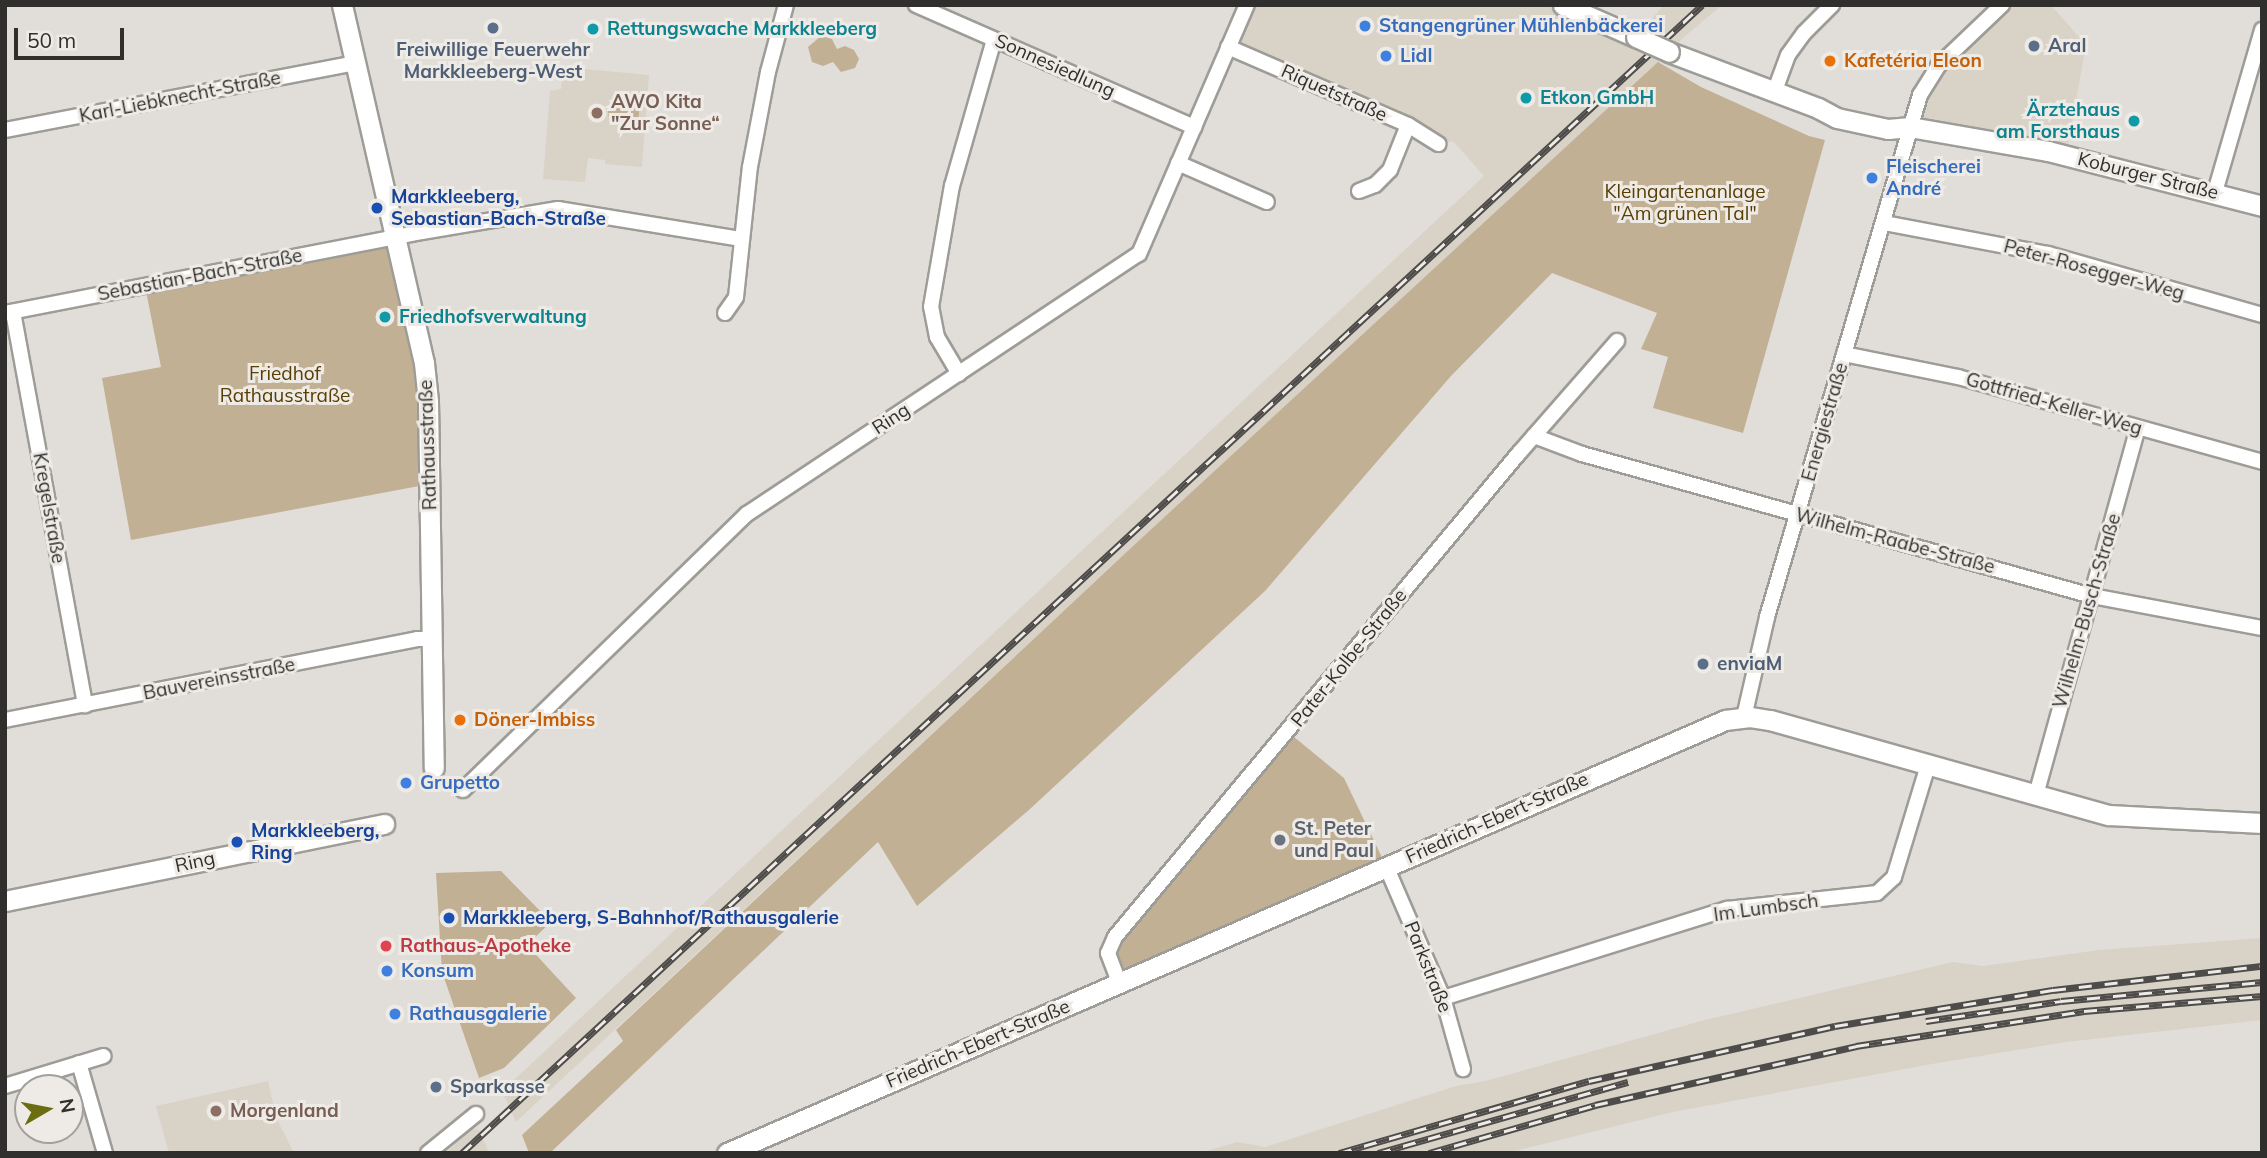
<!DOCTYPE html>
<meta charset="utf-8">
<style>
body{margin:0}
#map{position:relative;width:2267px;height:1158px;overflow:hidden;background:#e1ded9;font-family:Mulish,sans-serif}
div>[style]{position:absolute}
.built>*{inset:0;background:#d9d2c7}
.green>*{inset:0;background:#c2b094}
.roads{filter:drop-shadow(2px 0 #9e9c97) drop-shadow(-2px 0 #9e9c97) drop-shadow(0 2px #9e9c97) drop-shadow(0 -2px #9e9c97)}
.street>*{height:14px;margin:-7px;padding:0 7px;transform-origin:7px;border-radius:7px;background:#fff}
.secondary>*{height:19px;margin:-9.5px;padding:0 9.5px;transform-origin:9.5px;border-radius:9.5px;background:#fff}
.rail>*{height:7px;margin-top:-3.5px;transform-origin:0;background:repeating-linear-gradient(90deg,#eeebe6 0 13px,#4e4c4a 0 26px);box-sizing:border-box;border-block:2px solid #4e4c4a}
.bridges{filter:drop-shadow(2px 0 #9e9c97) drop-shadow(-2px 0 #9e9c97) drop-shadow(0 2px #9e9c97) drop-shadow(0 -2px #9e9c97)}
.secondary-bridge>*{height:19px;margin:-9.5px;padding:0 9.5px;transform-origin:9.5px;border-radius:9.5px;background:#fff}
.dots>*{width:19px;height:19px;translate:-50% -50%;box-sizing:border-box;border:4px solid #eeebe6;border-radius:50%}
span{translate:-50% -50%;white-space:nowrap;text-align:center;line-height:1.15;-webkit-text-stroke:6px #eeebe6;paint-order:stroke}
.shop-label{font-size:19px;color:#366cbe;font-weight:700}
.left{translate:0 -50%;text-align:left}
.culture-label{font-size:19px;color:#0d838f;font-weight:700}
.right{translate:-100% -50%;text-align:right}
.service-label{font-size:19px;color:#4e5e75;font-weight:700}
.food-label{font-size:19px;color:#c56008;font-weight:700}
.street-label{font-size:19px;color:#302f2d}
.education-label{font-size:19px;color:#785e54;font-weight:700}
.park-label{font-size:19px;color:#593d01}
.transit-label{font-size:19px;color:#164399;font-weight:700}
.worship-label{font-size:19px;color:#5b616d;font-weight:700}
.health-label{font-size:19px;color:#be3a42;font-weight:700}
.frame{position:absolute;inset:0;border:7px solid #302f2d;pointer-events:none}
.north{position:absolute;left:14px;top:1074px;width:70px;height:70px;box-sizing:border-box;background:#eeebe6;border:2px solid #a2a09c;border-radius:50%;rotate:80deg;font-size:19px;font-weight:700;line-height:28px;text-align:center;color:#302f2d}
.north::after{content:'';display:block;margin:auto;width:24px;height:32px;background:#6b6d10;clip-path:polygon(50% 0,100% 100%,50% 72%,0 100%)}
.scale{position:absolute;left:14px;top:28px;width:110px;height:32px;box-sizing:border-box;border:4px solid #302f2d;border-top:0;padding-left:9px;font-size:21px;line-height:24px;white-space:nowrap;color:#302f2d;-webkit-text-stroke:5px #eeebe6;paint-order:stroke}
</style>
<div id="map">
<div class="built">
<i style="clip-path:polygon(1247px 5px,1563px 5px,1636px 37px,1664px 5px,1722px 5px,1683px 38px,1644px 78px,1132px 547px,516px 1122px,502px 1091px,1484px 176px,1453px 141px,1438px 144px,1228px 47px)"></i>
<i style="clip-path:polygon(2002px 5px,2051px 5px,2086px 45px,2066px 156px,1910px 127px,1920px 95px)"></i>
<i style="clip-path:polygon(563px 67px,649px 75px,642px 167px,605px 164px,605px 160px,588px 158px,585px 182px,543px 179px,550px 91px,561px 89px)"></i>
<i style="clip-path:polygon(2262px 938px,2262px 1020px,2066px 1042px,1932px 1064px,1673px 1112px,1507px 1153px,1200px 1153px,1237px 1142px,1265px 1147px,1456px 1086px,1485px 1081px,1705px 1020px,1953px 962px,1983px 966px,2099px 950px)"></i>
<i style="clip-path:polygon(268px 1081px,276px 1117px,294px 1153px,169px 1153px,156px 1106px)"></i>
<i style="clip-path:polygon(471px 1129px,479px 1130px,489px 1153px,446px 1153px)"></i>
</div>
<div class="green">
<i style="clip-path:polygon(821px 36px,832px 39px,837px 49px,845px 46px,854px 50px,859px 59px,855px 68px,841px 72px,833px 62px,823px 66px,812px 62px,808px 47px)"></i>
<i style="clip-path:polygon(1658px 62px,1701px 87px,1809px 136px,1825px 140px,1743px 433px,1653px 408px,1668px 357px,1641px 349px,1657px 313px,1552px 273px,1451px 376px,1265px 591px,1030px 809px,917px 906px,878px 842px,550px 1153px,529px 1153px,522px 1135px,623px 1041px,616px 1030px,1132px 547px)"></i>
<i style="clip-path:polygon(619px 97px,640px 99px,638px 125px,618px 123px,608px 116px,608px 110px,618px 107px)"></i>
<i style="clip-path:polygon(396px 237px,424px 363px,430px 484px,131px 540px,102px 378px,161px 367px,145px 286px)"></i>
<i style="clip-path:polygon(1288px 732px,1344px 778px,1386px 866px,1119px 982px,1113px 940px)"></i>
<i style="clip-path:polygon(501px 871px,551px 922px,527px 945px,576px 998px,504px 1068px,479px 1078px,442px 972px,436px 873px)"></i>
</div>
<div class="roads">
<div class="street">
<i style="left:916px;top:5px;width:304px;rotate:23.7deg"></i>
<i style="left:1228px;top:47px;width:196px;rotate:23.4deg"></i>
<i style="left:1408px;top:125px;width:36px;rotate:32deg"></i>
<i style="left:1774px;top:93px;width:40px;rotate:-69.8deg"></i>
<i style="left:1788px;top:55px;width:27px;rotate:-54deg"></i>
<i style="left:1804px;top:33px;width:40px;rotate:-45deg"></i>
<i style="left:5px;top:130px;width:356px;rotate:-10.8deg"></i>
<i style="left:1178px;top:163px;width:97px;rotate:23.7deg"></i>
<i style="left:1359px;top:191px;width:17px;rotate:-21deg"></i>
<i style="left:1375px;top:185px;width:21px;rotate:-45deg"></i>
<i style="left:1390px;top:170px;width:48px;rotate:-68.2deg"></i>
<i style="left:2215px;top:192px;width:169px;rotate:-73.8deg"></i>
<i style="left:1884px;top:223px;width:167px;rotate:10.7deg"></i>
<i style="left:2048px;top:254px;width:223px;rotate:15.9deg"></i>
<i style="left:13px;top:312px;width:400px;rotate:79.6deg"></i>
<i style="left:5px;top:313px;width:413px;rotate:-11deg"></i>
<i style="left:410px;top:234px;width:150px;rotate:-9.6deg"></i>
<i style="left:558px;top:209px;width:186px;rotate:9.3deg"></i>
<i style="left:725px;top:313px;width:19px;rotate:-55deg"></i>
<i style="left:736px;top:297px;width:131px;rotate:-83.9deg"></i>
<i style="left:750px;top:167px;width:97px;rotate:-79.3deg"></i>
<i style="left:768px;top:72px;width:69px;rotate:-75deg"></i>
<i style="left:1844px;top:354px;width:116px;rotate:11.4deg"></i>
<i style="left:1958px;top:377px;width:316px;rotate:15.6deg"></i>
<i style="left:959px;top:374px;width:43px;rotate:-120.7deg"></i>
<i style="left:937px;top:337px;width:31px;rotate:-101deg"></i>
<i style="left:931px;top:307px;width:123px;rotate:-80.2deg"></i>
<i style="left:952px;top:186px;width:152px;rotate:-74deg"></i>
<i style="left:1534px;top:436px;width:51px;rotate:20.6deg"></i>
<i style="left:1582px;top:454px;width:529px;rotate:15.56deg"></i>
<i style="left:2092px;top:596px;width:173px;rotate:10.7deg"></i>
<i style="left:1744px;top:717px;width:103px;rotate:-77deg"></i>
<i style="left:1767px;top:617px;width:544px;rotate:-73.66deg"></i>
<i style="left:1920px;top:95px;width:36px;rotate:-58deg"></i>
<i style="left:1939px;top:65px;width:87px;rotate:-43.6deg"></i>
<i style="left:5px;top:720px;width:420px;rotate:-11.1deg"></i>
<i style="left:417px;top:639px;width:15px"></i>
<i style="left:463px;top:790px;width:396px;rotate:-44.2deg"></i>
<i style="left:747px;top:514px;width:470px;rotate:-33.6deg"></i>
<i style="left:1139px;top:254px;width:271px;rotate:-66.6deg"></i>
<i style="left:2036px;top:795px;width:381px;rotate:-74.5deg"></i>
<i style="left:1386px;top:866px;width:144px;rotate:66.6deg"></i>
<i style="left:1443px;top:998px;width:74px;rotate:74.3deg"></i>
<i style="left:1119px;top:982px;width:31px;rotate:-111deg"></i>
<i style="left:1108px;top:953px;width:17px;rotate:-66deg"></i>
<i style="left:1115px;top:937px;width:630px;rotate:-50.15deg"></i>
<i style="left:1519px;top:453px;width:149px;rotate:-48.8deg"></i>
<i style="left:1443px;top:998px;width:298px;rotate:-17.4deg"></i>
<i style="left:1727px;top:909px;width:151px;rotate:-6.1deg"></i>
<i style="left:1877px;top:893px;width:23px;rotate:-43deg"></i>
<i style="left:1894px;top:877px;width:117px;rotate:-73.1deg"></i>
<i style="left:79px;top:1063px;width:94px;rotate:73.9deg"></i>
<i style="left:5px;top:1086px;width:103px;rotate:-16.9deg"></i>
<i style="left:428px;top:1153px;width:62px;rotate:-39.1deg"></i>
</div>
<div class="secondary">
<i style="left:342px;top:5px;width:367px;rotate:77.1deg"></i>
<i style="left:424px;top:363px;width:38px;rotate:84deg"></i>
<i style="left:428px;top:401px;width:367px;rotate:89.1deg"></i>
<i style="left:1563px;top:5px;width:80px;rotate:23.7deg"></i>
<i style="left:1669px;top:52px;width:159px;rotate:20.6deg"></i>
<i style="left:1818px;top:108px;width:21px;rotate:28deg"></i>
<i style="left:1837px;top:118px;width:52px;rotate:12.2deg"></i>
<i style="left:1888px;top:129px;width:22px;rotate:-5deg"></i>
<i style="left:1910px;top:127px;width:140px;rotate:9.9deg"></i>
<i style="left:2048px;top:151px;width:221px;rotate:14.4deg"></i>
<i style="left:5px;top:901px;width:387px;rotate:-11.5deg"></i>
<i style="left:727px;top:1153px;width:1088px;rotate:-23.45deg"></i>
<i style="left:1725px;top:720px;width:25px;rotate:-7deg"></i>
<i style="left:1750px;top:717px;width:20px;rotate:9deg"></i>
<i style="left:1770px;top:720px;width:352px;rotate:15.7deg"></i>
<i style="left:2109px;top:815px;width:153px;rotate:3deg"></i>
</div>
</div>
<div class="rail">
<i style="left:1926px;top:1021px;width:136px;rotate:-8.4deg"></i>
<i style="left:2061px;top:1001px;width:202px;rotate:-5.4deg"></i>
<i style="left:462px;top:1153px;width:1690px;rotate:-42.79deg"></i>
<i style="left:1339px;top:1153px;width:260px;rotate:-16.1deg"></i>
<i style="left:1589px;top:1081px;width:252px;rotate:-12.6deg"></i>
<i style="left:1835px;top:1026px;width:221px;rotate:-9.4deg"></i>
<i style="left:2053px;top:990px;width:210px;rotate:-6.6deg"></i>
<i style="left:1378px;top:1153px;width:260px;rotate:-15.9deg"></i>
<i style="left:1429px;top:1153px;width:173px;rotate:-16.1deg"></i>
<i style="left:1595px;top:1105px;width:268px;rotate:-12.7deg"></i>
<i style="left:1856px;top:1046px;width:231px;rotate:-8.7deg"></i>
<i style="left:2084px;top:1011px;width:179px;rotate:-4.8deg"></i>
</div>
<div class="bridges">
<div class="secondary-bridge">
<i style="left:1636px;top:37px;width:36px;rotate:24deg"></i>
</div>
</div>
<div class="dots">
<i style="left:1365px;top:26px;background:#3f7fe0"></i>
<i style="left:493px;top:28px;background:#5c6f8a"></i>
<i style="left:593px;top:29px;background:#0f9aa8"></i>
<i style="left:2034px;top:46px;background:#5c6f8a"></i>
<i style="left:1386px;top:56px;background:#3f7fe0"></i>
<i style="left:1830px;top:61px;background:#e8710a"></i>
<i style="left:1526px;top:98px;background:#0f9aa8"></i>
<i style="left:597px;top:113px;background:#8d6e63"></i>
<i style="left:2134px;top:121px;background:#0f9aa8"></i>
<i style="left:1872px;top:178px;background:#3f7fe0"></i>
<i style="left:377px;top:208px;background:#1a4fb4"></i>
<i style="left:385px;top:317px;background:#0f9aa8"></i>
<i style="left:1703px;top:664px;background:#5c6f8a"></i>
<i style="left:460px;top:720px;background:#e8710a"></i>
<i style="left:406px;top:783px;background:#3f7fe0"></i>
<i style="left:1280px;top:840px;background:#6b7280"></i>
<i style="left:237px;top:842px;background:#1a4fb4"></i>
<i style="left:449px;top:918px;background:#1a4fb4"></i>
<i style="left:386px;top:946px;background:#e0444e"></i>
<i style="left:387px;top:971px;background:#3f7fe0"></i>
<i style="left:395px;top:1014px;background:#3f7fe0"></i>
<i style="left:436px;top:1087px;background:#5c6f8a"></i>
<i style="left:216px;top:1111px;background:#8d6e63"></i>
</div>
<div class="shop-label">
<span class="left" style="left:1379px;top:26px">Stangengrüner Mühlenbäckerei</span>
<span class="left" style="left:1400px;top:56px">Lidl</span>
<span class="left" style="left:1886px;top:178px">Fleischerei<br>André</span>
<span class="left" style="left:420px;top:783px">Grupetto</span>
<span class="left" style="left:401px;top:971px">Konsum</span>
<span class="left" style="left:409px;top:1014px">Rathausgalerie</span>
</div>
<div class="culture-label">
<span class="left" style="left:607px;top:29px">Rettungswache Markkleeberg</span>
<span class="left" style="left:1540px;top:98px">Etkon GmbH</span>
<span class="right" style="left:2120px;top:121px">Ärztehaus<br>am Forsthaus</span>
<span class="left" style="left:399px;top:317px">Friedhofsverwaltung</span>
</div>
<div class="service-label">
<span class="left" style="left:2048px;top:46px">Aral</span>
<span style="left:493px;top:61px">Freiwillige Feuerwehr<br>Markkleeberg-West</span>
<span class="left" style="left:1717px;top:664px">enviaM</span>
<span class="left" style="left:450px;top:1087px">Sparkasse</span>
</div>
<div class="food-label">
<span class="left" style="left:1844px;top:61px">Kafetéria Eleon</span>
<span class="left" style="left:474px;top:720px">Döner-Imbiss</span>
</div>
<div class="street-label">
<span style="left:1055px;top:66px;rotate:24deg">Sonnesiedlung</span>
<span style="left:1334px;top:93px;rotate:24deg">Riquetstraße</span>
<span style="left:180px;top:97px;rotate:-11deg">Karl-Liebknecht-Straße</span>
<span style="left:2148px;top:176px;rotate:14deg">Koburger Straße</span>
<span style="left:2094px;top:270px;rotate:15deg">Peter-Rosegger-Weg</span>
<span style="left:200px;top:275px;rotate:-11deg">Sebastian-Bach-Straße</span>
<span style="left:2054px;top:404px;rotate:16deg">Gottfried-Keller-Weg</span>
<span style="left:891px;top:419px;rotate:-33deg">Ring</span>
<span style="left:1825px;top:422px;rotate:-74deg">Energiestraße</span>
<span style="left:428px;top:445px;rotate:-92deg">Rathausstraße</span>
<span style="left:49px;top:508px;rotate:80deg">Kregelstraße</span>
<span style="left:1895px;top:541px;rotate:15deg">Wilhelm-Raabe-Straße</span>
<span style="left:2087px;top:611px;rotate:-74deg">Wilhelm-Busch-Straße</span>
<span style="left:1349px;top:658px;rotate:-51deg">Pater-Kolbe-Straße</span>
<span style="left:219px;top:679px;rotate:-11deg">Bauvereinsstraße</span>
<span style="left:1497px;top:818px;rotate:-24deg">Friedrich-Ebert-Straße</span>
<span style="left:195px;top:862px;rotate:-12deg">Ring</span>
<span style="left:1766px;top:908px;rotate:-8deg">Im Lumbsch</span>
<span style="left:1428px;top:967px;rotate:68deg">Parkstraße</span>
<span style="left:978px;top:1044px;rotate:-23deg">Friedrich-Ebert-Straße</span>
</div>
<div class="education-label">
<span class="left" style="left:611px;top:113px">AWO Kita<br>"Zur Sonne“</span>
<span class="left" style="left:230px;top:1111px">Morgenland</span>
</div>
<div class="park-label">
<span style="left:1685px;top:203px">Kleingartenanlage<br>"Am grünen Tal"</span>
<span style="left:285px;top:385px">Friedhof<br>Rathausstraße</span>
</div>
<div class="transit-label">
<span class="left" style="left:391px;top:208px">Markkleeberg,<br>Sebastian-Bach-Straße</span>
<span class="left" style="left:251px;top:842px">Markkleeberg,<br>Ring</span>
<span class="left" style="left:463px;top:918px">Markkleeberg, S-Bahnhof/Rathausgalerie</span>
</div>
<div class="worship-label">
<span class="left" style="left:1294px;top:840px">St. Peter<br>und Paul</span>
</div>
<div class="health-label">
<span class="left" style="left:400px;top:946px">Rathaus-Apotheke</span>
</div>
<div class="frame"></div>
<div class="north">N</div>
<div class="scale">50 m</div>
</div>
